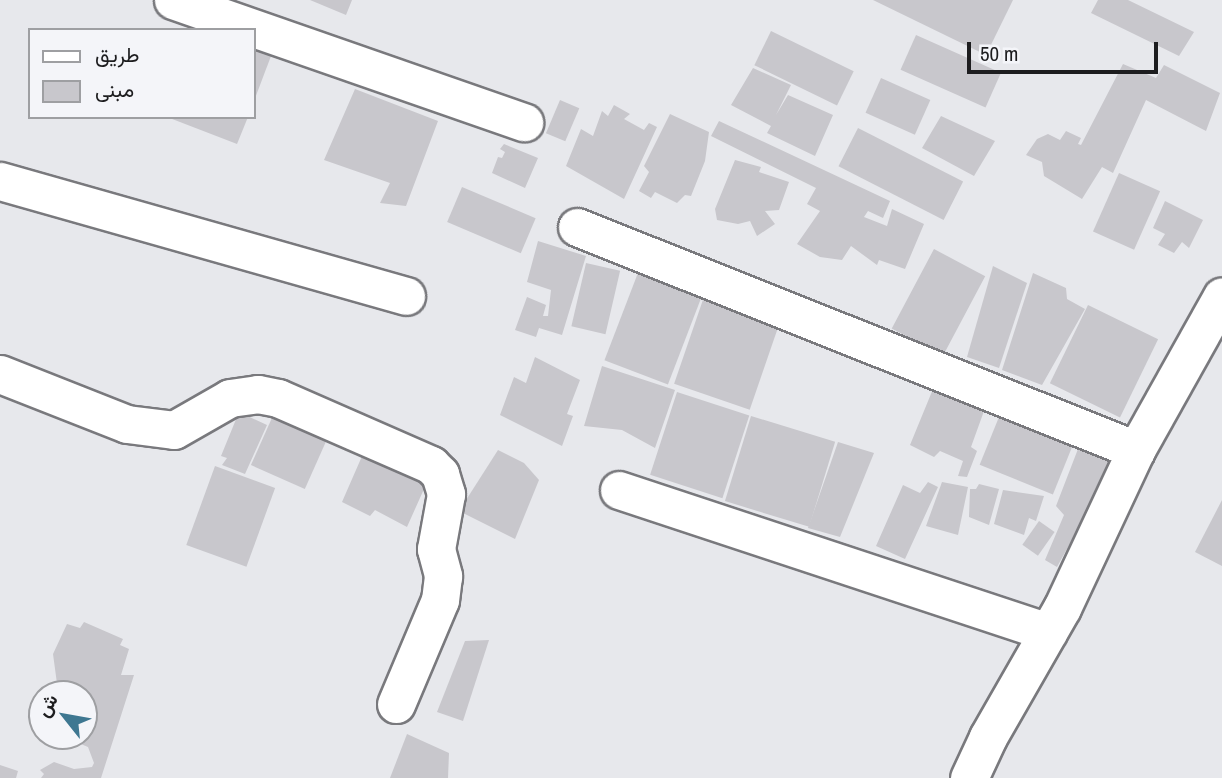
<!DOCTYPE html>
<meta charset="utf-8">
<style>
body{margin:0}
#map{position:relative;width:1222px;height:778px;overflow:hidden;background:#e7e8ec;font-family:"Archivo Narrow",Vazirmatn,sans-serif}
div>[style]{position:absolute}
.building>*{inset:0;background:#c8c7cc;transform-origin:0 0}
.roads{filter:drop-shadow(2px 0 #79797d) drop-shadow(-2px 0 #79797d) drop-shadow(0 2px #79797d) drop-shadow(0 -2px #79797d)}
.minor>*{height:37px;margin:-18.5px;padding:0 18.5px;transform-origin:18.5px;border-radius:18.5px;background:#fff}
span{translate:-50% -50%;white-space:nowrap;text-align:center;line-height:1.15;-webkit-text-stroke:7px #f4f5f9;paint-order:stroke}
.legend{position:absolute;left:28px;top:28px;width:228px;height:91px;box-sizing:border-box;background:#f4f5f9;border:2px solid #9e9fa2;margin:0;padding:9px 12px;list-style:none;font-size:21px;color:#1d1d1f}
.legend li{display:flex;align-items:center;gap:14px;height:35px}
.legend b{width:35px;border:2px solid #9e9fa2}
.north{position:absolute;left:28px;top:680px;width:70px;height:70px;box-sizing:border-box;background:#f4f5f9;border:2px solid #9e9fa2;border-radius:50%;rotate:301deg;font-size:19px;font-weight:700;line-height:28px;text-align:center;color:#1d1d1f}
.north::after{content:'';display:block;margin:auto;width:24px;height:32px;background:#3e7791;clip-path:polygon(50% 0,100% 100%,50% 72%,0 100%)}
.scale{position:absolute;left:967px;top:42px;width:191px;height:32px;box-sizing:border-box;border:4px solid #1d1d1f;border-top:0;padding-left:9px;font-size:21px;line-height:24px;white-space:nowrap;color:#1d1d1f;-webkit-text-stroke:5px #f4f5f9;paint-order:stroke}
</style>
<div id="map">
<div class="building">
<i style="clip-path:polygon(310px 0,352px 0,346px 15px)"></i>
<i style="clip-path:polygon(873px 0,1013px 0,986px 55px)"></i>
<i style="clip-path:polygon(1098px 0,1128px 0,1194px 32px,1179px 56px,1091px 13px)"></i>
<i style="left:771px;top:31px;width:92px;height:38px;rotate:26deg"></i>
<i style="left:916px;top:35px;width:93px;height:38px;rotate:24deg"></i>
<i style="clip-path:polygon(254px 50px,271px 56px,254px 101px)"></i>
<i style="clip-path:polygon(1123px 64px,1156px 78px,1164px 65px,1220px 93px,1206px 131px,1146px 100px,1113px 173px,1102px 167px,1082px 199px,1044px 176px,1042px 162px,1026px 155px,1037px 139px,1048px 134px,1060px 140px,1066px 131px,1081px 138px,1078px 144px,1081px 145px)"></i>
<i style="clip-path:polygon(753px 68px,791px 85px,776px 115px,788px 95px,833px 115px,815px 156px,767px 133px,771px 126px,731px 105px)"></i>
<i style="left:881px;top:78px;width:54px;height:38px;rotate:24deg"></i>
<i style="clip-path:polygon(355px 89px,438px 121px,406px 206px,380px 203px,390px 183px,324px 160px)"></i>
<i style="left:560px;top:100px;width:21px;height:36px;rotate:23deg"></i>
<i style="clip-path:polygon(614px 105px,630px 114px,624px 119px,644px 130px,649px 123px,657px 127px,624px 199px,566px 166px,581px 129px,593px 136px,602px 111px,608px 116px)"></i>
<i style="clip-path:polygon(670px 114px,709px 132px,705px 161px,691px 196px,685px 195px,677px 203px,655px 192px,651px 198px,639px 191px,649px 172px,644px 166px)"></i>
<i style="clip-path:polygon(941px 116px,995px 141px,974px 176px,922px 148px)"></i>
<i style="clip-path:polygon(167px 117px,248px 117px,237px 144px)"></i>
<i style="clip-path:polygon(719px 121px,890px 201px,883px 218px,868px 211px,864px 217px,887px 226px,892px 209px,924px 224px,905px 269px,879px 260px,877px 265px,851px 246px,842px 260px,820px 257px,797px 244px,820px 211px,807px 204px,816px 188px,711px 136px)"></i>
<i style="left:858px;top:128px;width:118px;height:43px;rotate:27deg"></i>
<i style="clip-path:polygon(504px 144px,538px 158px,525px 188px,492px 173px,498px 157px,502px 158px,505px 152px,500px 149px)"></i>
<i style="clip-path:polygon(735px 160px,761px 167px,759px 172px,789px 182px,779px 210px,765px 211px,775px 224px,757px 236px,750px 221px,738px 224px,717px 220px,715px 209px)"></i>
<i style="left:1119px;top:173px;width:45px;height:64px;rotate:24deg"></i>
<i style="left:462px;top:187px;width:80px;height:38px;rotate:23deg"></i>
<i style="clip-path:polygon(1165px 201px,1203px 220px,1189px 248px,1182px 242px,1174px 253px,1158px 245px,1165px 234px,1153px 228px)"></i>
<i style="clip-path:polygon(538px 241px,586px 256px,562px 335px,539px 328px,536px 337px,515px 330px,527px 297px,546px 305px,543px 316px,548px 316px,551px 290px,527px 282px)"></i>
<i style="left:934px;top:249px;width:58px;height:90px;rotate:28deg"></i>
<i style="left:586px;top:263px;width:35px;height:65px;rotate:13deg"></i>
<i style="left:641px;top:265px;width:68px;height:102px;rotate:21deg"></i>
<i style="clip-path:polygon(993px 266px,1027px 283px,999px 368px,967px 357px)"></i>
<i style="clip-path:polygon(1033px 273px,1066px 288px,1067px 299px,1085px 309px,1042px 385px,1002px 370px)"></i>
<i style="left:706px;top:291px;width:80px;height:98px;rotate:19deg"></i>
<i style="left:1088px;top:305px;width:78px;height:87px;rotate:26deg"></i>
<i style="clip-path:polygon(535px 357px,580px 380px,567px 414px,573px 416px,562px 446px,500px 415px,514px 377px,526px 383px)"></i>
<i style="clip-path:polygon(602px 366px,675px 390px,655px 448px,622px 430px,584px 426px)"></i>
<i style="clip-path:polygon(933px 389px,982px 397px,976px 408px,984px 411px,971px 447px,977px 451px,967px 477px,958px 476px,963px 461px,940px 451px,934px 457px,910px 445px)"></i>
<i style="left:677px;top:392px;width:76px;height:87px;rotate:18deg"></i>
<i style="left:279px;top:402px;width:59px;height:69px;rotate:24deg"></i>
<i style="clip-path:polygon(239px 412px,267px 425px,245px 474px,222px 465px,227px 458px,221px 456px)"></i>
<i style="left:1001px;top:412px;width:79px;height:57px;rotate:22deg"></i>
<i style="left:751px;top:416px;width:88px;height:89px;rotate:17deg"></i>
<i style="clip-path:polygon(1083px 436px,1121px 450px,1057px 567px,1045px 560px,1064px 515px,1056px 506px)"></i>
<i style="clip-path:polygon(838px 442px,874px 453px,840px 537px,808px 528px)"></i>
<i style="clip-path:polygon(366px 447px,428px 480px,407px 527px,375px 510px,370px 516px,342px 502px)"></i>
<i style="clip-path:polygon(498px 450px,524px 463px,539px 480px,515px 539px,459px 511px)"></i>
<i style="left:215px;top:466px;width:64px;height:84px;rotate:20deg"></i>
<i style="clip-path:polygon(928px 482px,938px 487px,905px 559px,876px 546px,903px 485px,920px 493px)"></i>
<i style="clip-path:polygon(942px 482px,968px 487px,958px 535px,926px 526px)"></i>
<i style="clip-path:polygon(979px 484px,999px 489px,989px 525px,969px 517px,970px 489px,976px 489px)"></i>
<i style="clip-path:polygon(1003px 490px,1044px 496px,1036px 521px,1029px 518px,1024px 535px,994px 524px)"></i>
<i style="clip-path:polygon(1222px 500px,1222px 566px,1195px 552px)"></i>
<i style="left:1039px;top:521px;width:19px;height:29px;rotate:35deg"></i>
<i style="clip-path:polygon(84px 622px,123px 639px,120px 645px,129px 649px,121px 675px,134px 675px,101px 778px,41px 778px,44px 774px,40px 770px,54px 762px,74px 769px,92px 767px,94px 763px,88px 747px,64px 737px,49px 745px,46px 736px,84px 736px,84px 694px,50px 694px,58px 691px,53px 654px,67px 624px,80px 628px)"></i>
<i style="clip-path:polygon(489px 640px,463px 721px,437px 712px,465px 641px)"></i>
<i style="clip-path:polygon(42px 697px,42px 725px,33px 701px)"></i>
<i style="clip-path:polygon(407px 734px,449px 753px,448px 778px,390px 778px)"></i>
<i style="clip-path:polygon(0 765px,18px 771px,16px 778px,0 778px)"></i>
</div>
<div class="roads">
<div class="minor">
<i style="left:173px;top:0;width:372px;rotate:19.2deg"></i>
<i style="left:0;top:181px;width:422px;rotate:15.8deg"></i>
<i style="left:577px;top:227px;width:602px;rotate:21.75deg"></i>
<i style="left:0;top:374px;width:136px;rotate:21.5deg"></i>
<i style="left:127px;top:424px;width:47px;rotate:7.3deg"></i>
<i style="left:174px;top:430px;width:64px;rotate:-29.7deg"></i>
<i style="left:230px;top:398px;width:28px;rotate:-8deg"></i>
<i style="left:258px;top:394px;width:20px;rotate:11deg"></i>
<i style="left:278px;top:398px;width:167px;rotate:23.6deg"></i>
<i style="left:431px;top:465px;width:13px;rotate:45deg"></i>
<i style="left:440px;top:474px;width:21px;rotate:73deg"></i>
<i style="left:446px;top:494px;width:56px;rotate:100.3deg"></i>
<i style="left:436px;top:549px;width:28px;rotate:75deg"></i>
<i style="left:443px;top:576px;width:24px;rotate:97deg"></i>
<i style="left:440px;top:600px;width:113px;rotate:112.9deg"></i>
<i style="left:619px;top:490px;width:452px;rotate:18.3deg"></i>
<i style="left:969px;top:778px;width:45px;rotate:-65.1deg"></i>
<i style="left:988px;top:737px;width:149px;rotate:-60.2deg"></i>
<i style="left:1062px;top:608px;width:174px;rotate:-64.9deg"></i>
<i style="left:1136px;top:450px;width:176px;rotate:-60.8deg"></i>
</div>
</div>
<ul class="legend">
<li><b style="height:9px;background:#fff"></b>طريق</li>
<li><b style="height:19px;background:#c8c7cc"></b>مبنى</li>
</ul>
<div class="north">ش</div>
<div class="scale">50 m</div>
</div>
